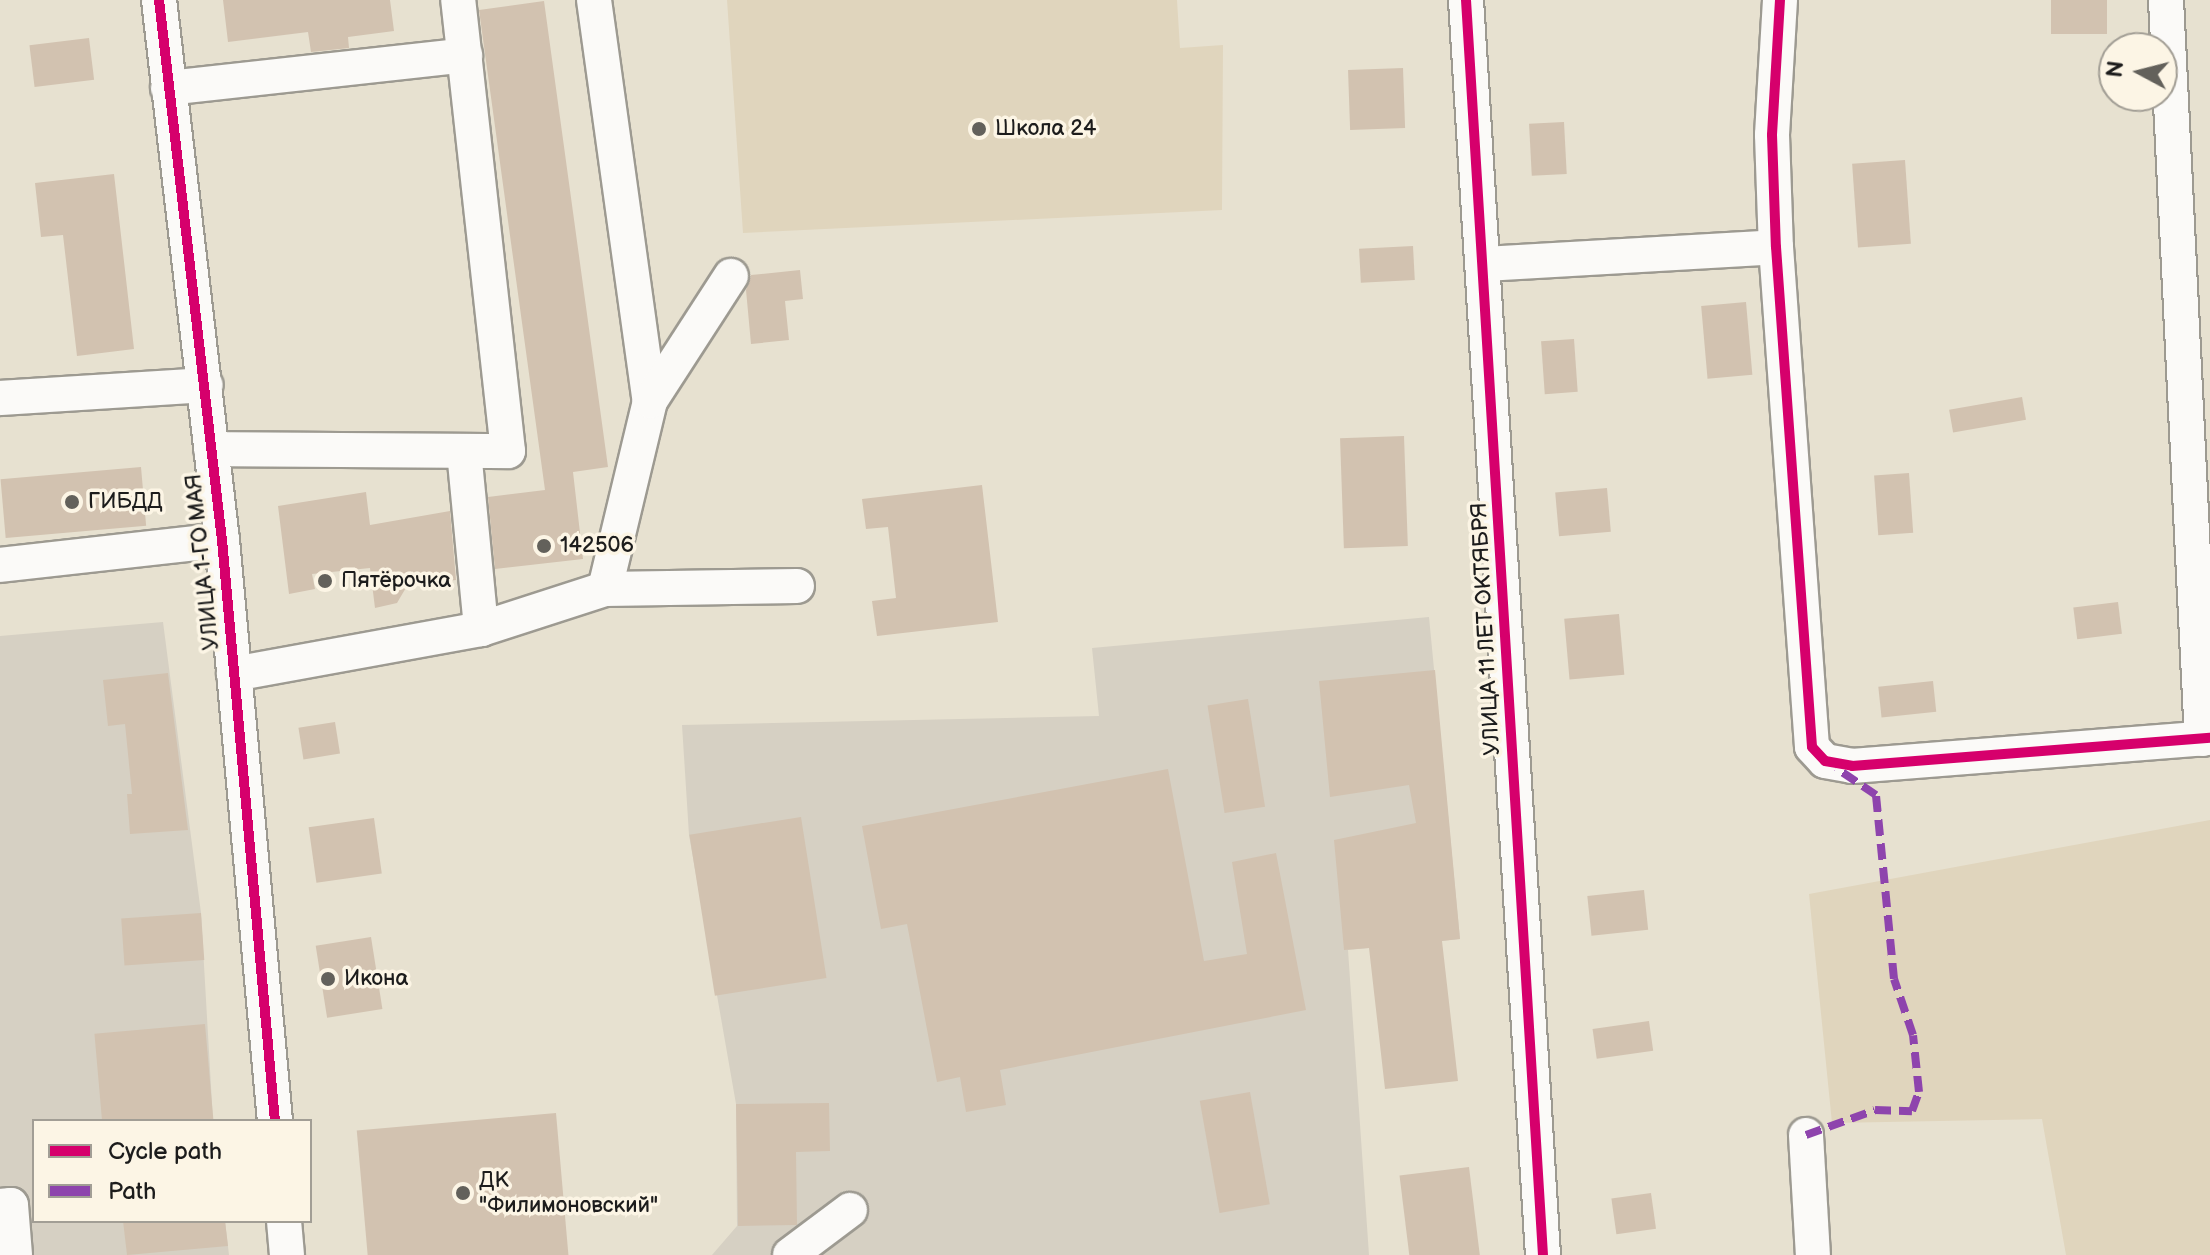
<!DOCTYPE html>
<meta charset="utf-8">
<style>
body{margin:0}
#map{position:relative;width:2210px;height:1255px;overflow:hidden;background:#e7e1d0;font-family:"Balsamiq Sans",sans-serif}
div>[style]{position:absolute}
.built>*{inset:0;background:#e0d5bd}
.industrial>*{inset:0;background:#d6d0c3}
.building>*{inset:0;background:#d2c2b0;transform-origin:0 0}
.roads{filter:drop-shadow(2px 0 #9d9a91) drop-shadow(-2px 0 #9d9a91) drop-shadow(0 2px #9d9a91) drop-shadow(0 -2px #9d9a91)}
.minor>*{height:34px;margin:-17px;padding:0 17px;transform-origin:17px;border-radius:17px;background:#fbfaf8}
.quiet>*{height:8px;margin-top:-4px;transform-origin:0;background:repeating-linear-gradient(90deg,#8e44ad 0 16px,transparent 0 24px)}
.cycleway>*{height:10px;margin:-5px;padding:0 5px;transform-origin:5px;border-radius:5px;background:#d6006c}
.dots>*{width:22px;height:22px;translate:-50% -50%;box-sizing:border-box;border:4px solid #fcf5e5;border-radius:50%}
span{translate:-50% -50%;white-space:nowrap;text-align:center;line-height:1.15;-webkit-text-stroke:7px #fcf5e5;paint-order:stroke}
.poi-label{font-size:22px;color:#1c1c1c}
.left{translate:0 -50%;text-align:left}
.street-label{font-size:22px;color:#1c1c1c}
.legend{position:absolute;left:32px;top:1119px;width:280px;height:104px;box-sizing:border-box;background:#fcf5e5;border:2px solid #a29e95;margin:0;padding:10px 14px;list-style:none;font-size:24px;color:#1c1c1c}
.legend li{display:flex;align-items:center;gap:16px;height:40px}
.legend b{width:40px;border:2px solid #a29e95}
.north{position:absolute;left:2098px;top:32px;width:80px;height:80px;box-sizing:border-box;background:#fcf5e5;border:2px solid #a29e95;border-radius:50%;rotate:277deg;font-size:22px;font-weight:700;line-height:32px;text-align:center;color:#1c1c1c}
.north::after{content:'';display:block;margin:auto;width:28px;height:36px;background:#63615b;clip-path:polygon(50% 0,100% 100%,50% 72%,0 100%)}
</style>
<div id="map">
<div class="built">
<i style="clip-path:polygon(727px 0,1177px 0,1180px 48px,1223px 45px,1222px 210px,743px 233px)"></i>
<i style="clip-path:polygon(2210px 820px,2210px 1255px,2066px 1255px,2042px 1119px,1832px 1123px,1809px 894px)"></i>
</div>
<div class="industrial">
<i style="clip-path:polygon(1429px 617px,1460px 939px,1348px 950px,1369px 1255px,712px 1255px,737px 1226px,736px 1104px,689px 835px,682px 725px,1099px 716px,1092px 648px)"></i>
<i style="clip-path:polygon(163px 622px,201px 913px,213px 1121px,34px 1121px,34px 1221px,225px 1221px,229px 1255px,0 1255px,0 636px)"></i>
</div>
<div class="building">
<i style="clip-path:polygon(223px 0,390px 0,394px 31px,348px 37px,349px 48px,311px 52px,308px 32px,228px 42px)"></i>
<i style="left:2051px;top:0;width:56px;height:34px"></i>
<i style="clip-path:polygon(544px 1px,608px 467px,573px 472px,583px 559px,495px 569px,488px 497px,545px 490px,479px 10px)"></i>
<i style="left:89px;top:38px;width:42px;height:60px;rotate:83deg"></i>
<i style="left:1403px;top:68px;width:60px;height:55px;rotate:88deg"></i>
<i style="left:1564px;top:122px;width:52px;height:35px;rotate:87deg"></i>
<i style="left:1905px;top:160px;width:84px;height:53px;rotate:86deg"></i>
<i style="clip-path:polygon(114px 174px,134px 349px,77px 356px,63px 235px,41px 237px,35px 183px)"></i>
<i style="left:1413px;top:246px;width:34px;height:54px;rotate:87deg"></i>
<i style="clip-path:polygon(800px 270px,803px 299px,785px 301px,789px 340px,751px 344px,746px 290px,751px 275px)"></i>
<i style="left:1746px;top:302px;width:73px;height:45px;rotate:85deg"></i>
<i style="left:1574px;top:339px;width:53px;height:33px;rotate:86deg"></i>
<i style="left:2022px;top:397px;width:23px;height:74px;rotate:80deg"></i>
<i style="left:1404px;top:436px;width:110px;height:64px;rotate:88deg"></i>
<i style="left:141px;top:467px;width:59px;height:141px;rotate:85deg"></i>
<i style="left:1909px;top:473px;width:60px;height:35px;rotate:86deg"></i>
<i style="clip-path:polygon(982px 485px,998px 622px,877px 636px,872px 601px,896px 598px,888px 527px,866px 529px,862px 499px)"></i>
<i style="left:1607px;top:488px;width:44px;height:52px;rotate:85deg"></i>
<i style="clip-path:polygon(366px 492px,370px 525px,450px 511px,456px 580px,407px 586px,397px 603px,375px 608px,370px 568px,312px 574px,315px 589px,289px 594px,278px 506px)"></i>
<i style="left:2118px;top:602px;width:32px;height:45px;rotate:83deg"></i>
<i style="left:1619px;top:614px;width:61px;height:55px;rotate:85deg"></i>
<i style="clip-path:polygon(1435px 670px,1460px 939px,1442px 941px,1458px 1081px,1385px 1089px,1369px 948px,1344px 950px,1334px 840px,1416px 823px,1409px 785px,1330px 797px,1319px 681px)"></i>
<i style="clip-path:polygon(168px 673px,188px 830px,130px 834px,127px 794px,132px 794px,125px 724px,108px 726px,103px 680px)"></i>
<i style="left:1933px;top:681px;width:31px;height:55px;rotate:84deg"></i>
<i style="left:1248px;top:699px;width:109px;height:41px;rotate:81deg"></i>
<i style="left:335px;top:722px;width:32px;height:37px;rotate:81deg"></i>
<i style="clip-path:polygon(1168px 769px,1204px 961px,1247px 954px,1232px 862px,1276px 853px,1306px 1010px,1000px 1070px,1006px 1105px,966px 1112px,960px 1077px,937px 1082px,907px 924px,881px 929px,862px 826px)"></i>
<i style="left:801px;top:817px;width:163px;height:113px;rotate:81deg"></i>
<i style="left:374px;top:818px;width:56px;height:66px;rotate:82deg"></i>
<i style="left:1644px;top:890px;width:40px;height:57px;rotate:84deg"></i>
<i style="left:201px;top:913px;width:47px;height:80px;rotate:86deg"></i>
<i style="left:371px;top:937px;width:73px;height:56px;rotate:81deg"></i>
<i style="left:1649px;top:1021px;width:30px;height:57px;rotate:82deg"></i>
<i style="left:205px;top:1024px;width:97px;height:111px;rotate:85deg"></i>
<i style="left:1250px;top:1092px;width:114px;height:51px;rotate:80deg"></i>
<i style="clip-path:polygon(829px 1103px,830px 1151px,796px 1152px,797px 1225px,738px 1226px,736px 1104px)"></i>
<i style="left:556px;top:1113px;width:143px;height:200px;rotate:85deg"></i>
<i style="left:1469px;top:1167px;width:89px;height:70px;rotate:83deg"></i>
<i style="left:1651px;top:1193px;width:36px;height:40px;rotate:82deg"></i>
<i style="clip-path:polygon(123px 1221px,225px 1221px,228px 1246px,127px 1255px)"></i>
</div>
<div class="roads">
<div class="minor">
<i style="left:159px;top:0;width:544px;rotate:83.35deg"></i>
<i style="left:222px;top:540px;width:583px;rotate:84.79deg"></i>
<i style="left:594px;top:0;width:405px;rotate:82.1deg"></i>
<i style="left:650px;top:401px;width:193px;rotate:103.5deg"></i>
<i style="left:1466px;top:0;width:1257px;rotate:86.49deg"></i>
<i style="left:1780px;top:0;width:135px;rotate:93.4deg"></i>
<i style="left:1772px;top:135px;width:112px;rotate:88deg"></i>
<i style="left:1776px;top:247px;width:501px;rotate:85.88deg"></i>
<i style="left:1812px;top:747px;width:19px;rotate:47deg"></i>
<i style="left:1825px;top:761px;width:27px;rotate:10deg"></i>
<i style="left:1852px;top:766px;width:359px;rotate:-4.5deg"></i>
<i style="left:2166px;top:0;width:740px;rotate:87.21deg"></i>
<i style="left:168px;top:88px;width:299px;rotate:-6.3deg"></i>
<i style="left:1484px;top:264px;width:292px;rotate:-3.3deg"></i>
<i style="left:0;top:398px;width:206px;rotate:-3.6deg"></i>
<i style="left:650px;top:401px;width:149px;rotate:-57.1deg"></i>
<i style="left:211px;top:449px;width:297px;rotate:0.4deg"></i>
<i style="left:508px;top:451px;width:454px;rotate:-96.3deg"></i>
<i style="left:464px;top:451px;width:179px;rotate:84.5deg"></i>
<i style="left:0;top:565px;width:223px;rotate:-6.4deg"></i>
<i style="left:234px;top:674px;width:251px;rotate:-10.3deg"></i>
<i style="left:481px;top:629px;width:130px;rotate:-17.9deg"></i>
<i style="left:605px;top:589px;width:192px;rotate:-0.9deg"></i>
<i style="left:1806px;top:1135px;width:120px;rotate:86.7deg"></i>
<i style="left:0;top:1206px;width:11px;rotate:-5deg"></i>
<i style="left:11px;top:1205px;width:50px;rotate:85.4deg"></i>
<i style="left:284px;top:1221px;width:34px;rotate:85deg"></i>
<i style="left:790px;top:1255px;width:75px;rotate:-36.9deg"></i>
</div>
</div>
<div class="quiet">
<i style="left:1806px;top:1135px;width:73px;rotate:-19.9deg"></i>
<i style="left:1875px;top:1110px;width:37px;rotate:2deg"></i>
<i style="left:1912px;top:1111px;width:20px;rotate:-70deg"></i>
<i style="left:1919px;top:1092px;width:57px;rotate:-96deg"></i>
<i style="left:1913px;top:1035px;width:59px;rotate:-108.7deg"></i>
<i style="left:1894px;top:979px;width:185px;rotate:-95.6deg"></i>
<i style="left:1876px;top:795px;width:48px;rotate:-146deg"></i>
</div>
<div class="cycleway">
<i style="left:159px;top:0;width:544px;rotate:83.35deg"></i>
<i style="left:222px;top:540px;width:583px;rotate:84.79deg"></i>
<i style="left:1466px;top:0;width:1257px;rotate:86.49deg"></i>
<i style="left:1780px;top:0;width:135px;rotate:93.4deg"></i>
<i style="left:1772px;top:135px;width:112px;rotate:88deg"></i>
<i style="left:1776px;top:247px;width:501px;rotate:85.88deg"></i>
<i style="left:1812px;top:747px;width:19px;rotate:47deg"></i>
<i style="left:1825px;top:761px;width:27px;rotate:10deg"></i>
<i style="left:1852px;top:766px;width:359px;rotate:-4.5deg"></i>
</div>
<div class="dots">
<i style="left:979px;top:129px;background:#63615b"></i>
<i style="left:72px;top:502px;background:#63615b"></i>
<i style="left:544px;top:546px;background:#63615b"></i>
<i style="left:325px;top:581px;background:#63615b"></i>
<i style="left:328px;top:979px;background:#63615b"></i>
<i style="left:463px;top:1193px;background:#63615b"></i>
</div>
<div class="poi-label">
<span class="left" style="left:995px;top:129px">Школа 24</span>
<span class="left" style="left:88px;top:502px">ГИБДД</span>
<span class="left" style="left:560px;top:546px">142506</span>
<span class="left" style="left:341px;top:581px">Пятёрочка</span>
<span class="left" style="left:344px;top:979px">Икона</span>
<span class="left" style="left:479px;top:1193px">ДК<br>"Филимоновский"</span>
</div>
<div class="street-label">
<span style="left:203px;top:562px;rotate:-96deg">УЛИЦА 1-ГО МАЯ</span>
<span style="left:1486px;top:629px;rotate:-93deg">УЛИЦА 11 ЛЕТ ОКТЯБРЯ</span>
</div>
<ul class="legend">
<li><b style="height:10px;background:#d6006c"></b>Cycle path</li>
<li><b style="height:10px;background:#8e44ad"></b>Path</li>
</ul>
<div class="north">N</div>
</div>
